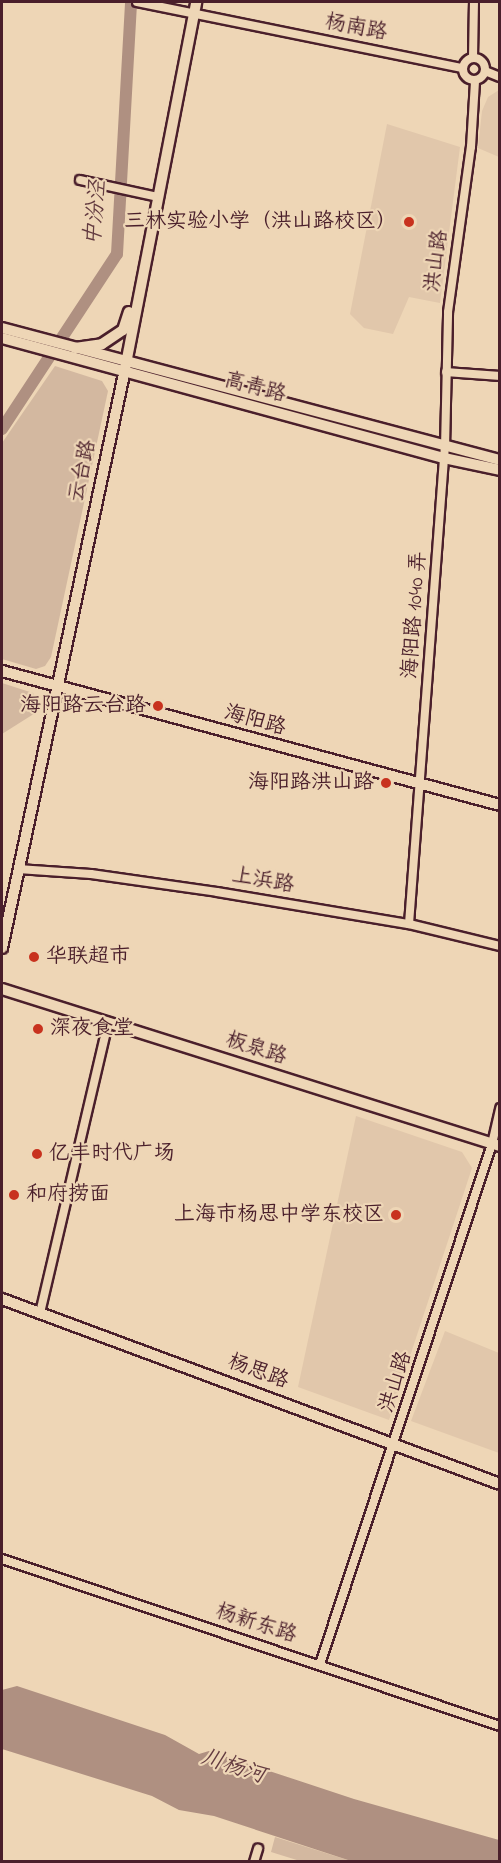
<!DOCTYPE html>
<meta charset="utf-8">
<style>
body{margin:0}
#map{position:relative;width:501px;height:1863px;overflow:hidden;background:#eed6b6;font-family:"Indie Flower","LXGW WenKai TC",sans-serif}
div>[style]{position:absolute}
.built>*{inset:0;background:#e1c7ab}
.green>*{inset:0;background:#d3b8a0}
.water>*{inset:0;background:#af9081}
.river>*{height:12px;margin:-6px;padding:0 6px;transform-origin:6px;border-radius:6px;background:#af9081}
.roads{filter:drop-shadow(2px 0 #4a1f2b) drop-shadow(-2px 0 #4a1f2b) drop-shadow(0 2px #4a1f2b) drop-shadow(0 -2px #4a1f2b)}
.street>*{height:8px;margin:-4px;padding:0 4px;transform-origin:4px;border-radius:4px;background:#eed6b6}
.street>.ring{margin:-4px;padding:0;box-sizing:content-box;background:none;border:8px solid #eed6b6;border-radius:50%}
.secondary>*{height:10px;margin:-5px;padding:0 5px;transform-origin:5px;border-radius:5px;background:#eed6b6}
.dots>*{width:16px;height:16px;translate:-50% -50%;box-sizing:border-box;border:3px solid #eed6b6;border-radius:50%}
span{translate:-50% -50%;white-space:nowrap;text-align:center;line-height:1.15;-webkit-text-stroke:4.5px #eed6b6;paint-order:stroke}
.street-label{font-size:21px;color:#4a1f2b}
.poi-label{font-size:21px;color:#4a1f2b}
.right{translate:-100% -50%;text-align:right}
.left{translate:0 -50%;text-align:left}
.water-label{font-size:22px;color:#633b40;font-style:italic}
.frame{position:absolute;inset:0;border:3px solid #4a1f2b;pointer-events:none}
</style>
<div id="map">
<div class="built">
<i style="clip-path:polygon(499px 90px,499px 157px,478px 148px,482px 111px,488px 97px)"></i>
<i style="clip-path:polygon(387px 124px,460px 147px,440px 303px,409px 297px,393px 334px,364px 328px,350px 314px)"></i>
<i style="clip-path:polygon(356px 1116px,462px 1152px,472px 1168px,389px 1420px,298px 1387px)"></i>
<i style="clip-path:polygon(445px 1331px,499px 1353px,499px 1453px,411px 1421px)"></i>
</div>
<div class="green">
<i style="clip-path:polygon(55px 366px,102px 381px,108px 391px,51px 657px,45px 666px,36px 669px,2px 659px,2px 443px)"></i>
<i style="clip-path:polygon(2px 683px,33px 693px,40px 710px,2px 734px)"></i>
<i style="clip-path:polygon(275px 1837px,351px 1861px,300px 1861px,271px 1852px)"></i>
</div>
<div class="water">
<i style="clip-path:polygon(17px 1686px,165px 1735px,199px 1754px,209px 1751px,354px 1799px,499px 1840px,499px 1861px,351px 1861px,214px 1816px,179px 1810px,152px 1796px,2px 1749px,2px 1690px)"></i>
</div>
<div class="river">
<i style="left:2px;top:429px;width:209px;rotate:-56.7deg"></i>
<i style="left:117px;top:254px;width:252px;rotate:-86.8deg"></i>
</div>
<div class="roads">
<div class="street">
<i style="left:137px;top:2px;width:332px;rotate:11.5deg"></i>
<i class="ring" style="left:463px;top:58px;width:14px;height:14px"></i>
<i style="left:473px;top:58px;width:56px;rotate:-89deg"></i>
<i style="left:485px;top:71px;width:16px;rotate:22deg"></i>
<i style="left:80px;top:180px;width:80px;rotate:12.3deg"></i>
<i style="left:446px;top:372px;width:54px;rotate:4.2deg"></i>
<i style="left:18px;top:869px;width:73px;rotate:3.9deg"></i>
<i style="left:91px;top:874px;width:127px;rotate:8.1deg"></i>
<i style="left:217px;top:892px;width:195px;rotate:9.5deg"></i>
<i style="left:409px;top:924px;width:94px;rotate:13.6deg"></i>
<i style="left:409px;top:924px;width:477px;rotate:-85.7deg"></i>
<i style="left:445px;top:448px;width:136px;rotate:-88.7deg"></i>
<i style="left:448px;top:312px;width:167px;rotate:-82.1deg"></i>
<i style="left:471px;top:147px;width:66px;rotate:-86.5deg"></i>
<i style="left:40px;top:1313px;width:299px;rotate:-76.8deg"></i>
<i style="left:2px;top:1559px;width:525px;rotate:18.54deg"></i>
<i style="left:320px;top:1664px;width:548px;rotate:-71.7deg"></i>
<i style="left:492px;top:1144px;width:37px;rotate:-77deg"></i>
<i style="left:254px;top:1862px;width:14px;rotate:-73deg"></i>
</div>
<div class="secondary">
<i style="left:2px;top:328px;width:515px;rotate:14.85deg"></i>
<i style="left:2px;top:338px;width:458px;rotate:15.2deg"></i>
<i style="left:444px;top:458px;width:57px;rotate:12.1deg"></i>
<i style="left:75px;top:348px;width:27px;rotate:-8deg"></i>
<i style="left:102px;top:344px;width:25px;rotate:-34deg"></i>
<i style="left:123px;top:330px;width:19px;rotate:-72deg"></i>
<i style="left:2px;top:671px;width:516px;rotate:15.06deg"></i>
<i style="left:2px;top:948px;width:587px;rotate:-78deg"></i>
<i style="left:124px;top:374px;width:379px;rotate:-79deg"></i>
<i style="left:2px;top:989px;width:522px;rotate:17.5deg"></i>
<i style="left:2px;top:1299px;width:531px;rotate:20.38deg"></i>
</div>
</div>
<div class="dots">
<i style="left:409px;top:222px;background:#c8321e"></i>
<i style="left:158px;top:706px;background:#c8321e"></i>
<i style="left:386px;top:783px;background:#c8321e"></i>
<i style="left:34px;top:957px;background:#c8321e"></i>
<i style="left:38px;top:1029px;background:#c8321e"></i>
<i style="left:37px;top:1154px;background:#c8321e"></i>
<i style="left:14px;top:1195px;background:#c8321e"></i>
<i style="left:396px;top:1215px;background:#c8321e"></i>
</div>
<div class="street-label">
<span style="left:356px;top:28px;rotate:11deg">杨南路</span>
<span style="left:437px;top:261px;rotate:-82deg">洪山路</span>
<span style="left:255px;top:388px;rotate:15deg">高青路</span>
<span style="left:83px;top:471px;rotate:-78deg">云台路</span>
<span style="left:415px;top:615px;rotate:-86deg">海阳路 1040 弄</span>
<span style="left:255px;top:721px;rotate:15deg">海阳路</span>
<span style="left:263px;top:881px;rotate:10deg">上浜路</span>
<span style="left:256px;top:1049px;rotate:18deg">板泉路</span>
<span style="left:258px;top:1372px;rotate:20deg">杨思路</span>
<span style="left:396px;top:1382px;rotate:-72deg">洪山路</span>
<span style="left:256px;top:1624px;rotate:18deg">杨新东路</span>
</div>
<div class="poi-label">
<span class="right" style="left:397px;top:222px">三林实验小学（洪山路校区）</span>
<span class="right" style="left:146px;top:706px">海阳路云台路</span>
<span class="right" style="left:374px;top:783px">海阳路洪山路</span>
<span class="left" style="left:46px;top:957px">华联超市</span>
<span class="left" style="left:50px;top:1029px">深夜食堂</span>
<span class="left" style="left:49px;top:1154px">亿丰时代广场</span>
<span class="left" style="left:26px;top:1195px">和府捞面</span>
<span class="right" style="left:384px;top:1215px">上海市杨思中学东校区</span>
</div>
<div class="water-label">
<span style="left:97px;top:213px;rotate:-85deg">中汾泾</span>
<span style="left:233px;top:1768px;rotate:18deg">川杨河</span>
</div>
<div class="frame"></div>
</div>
